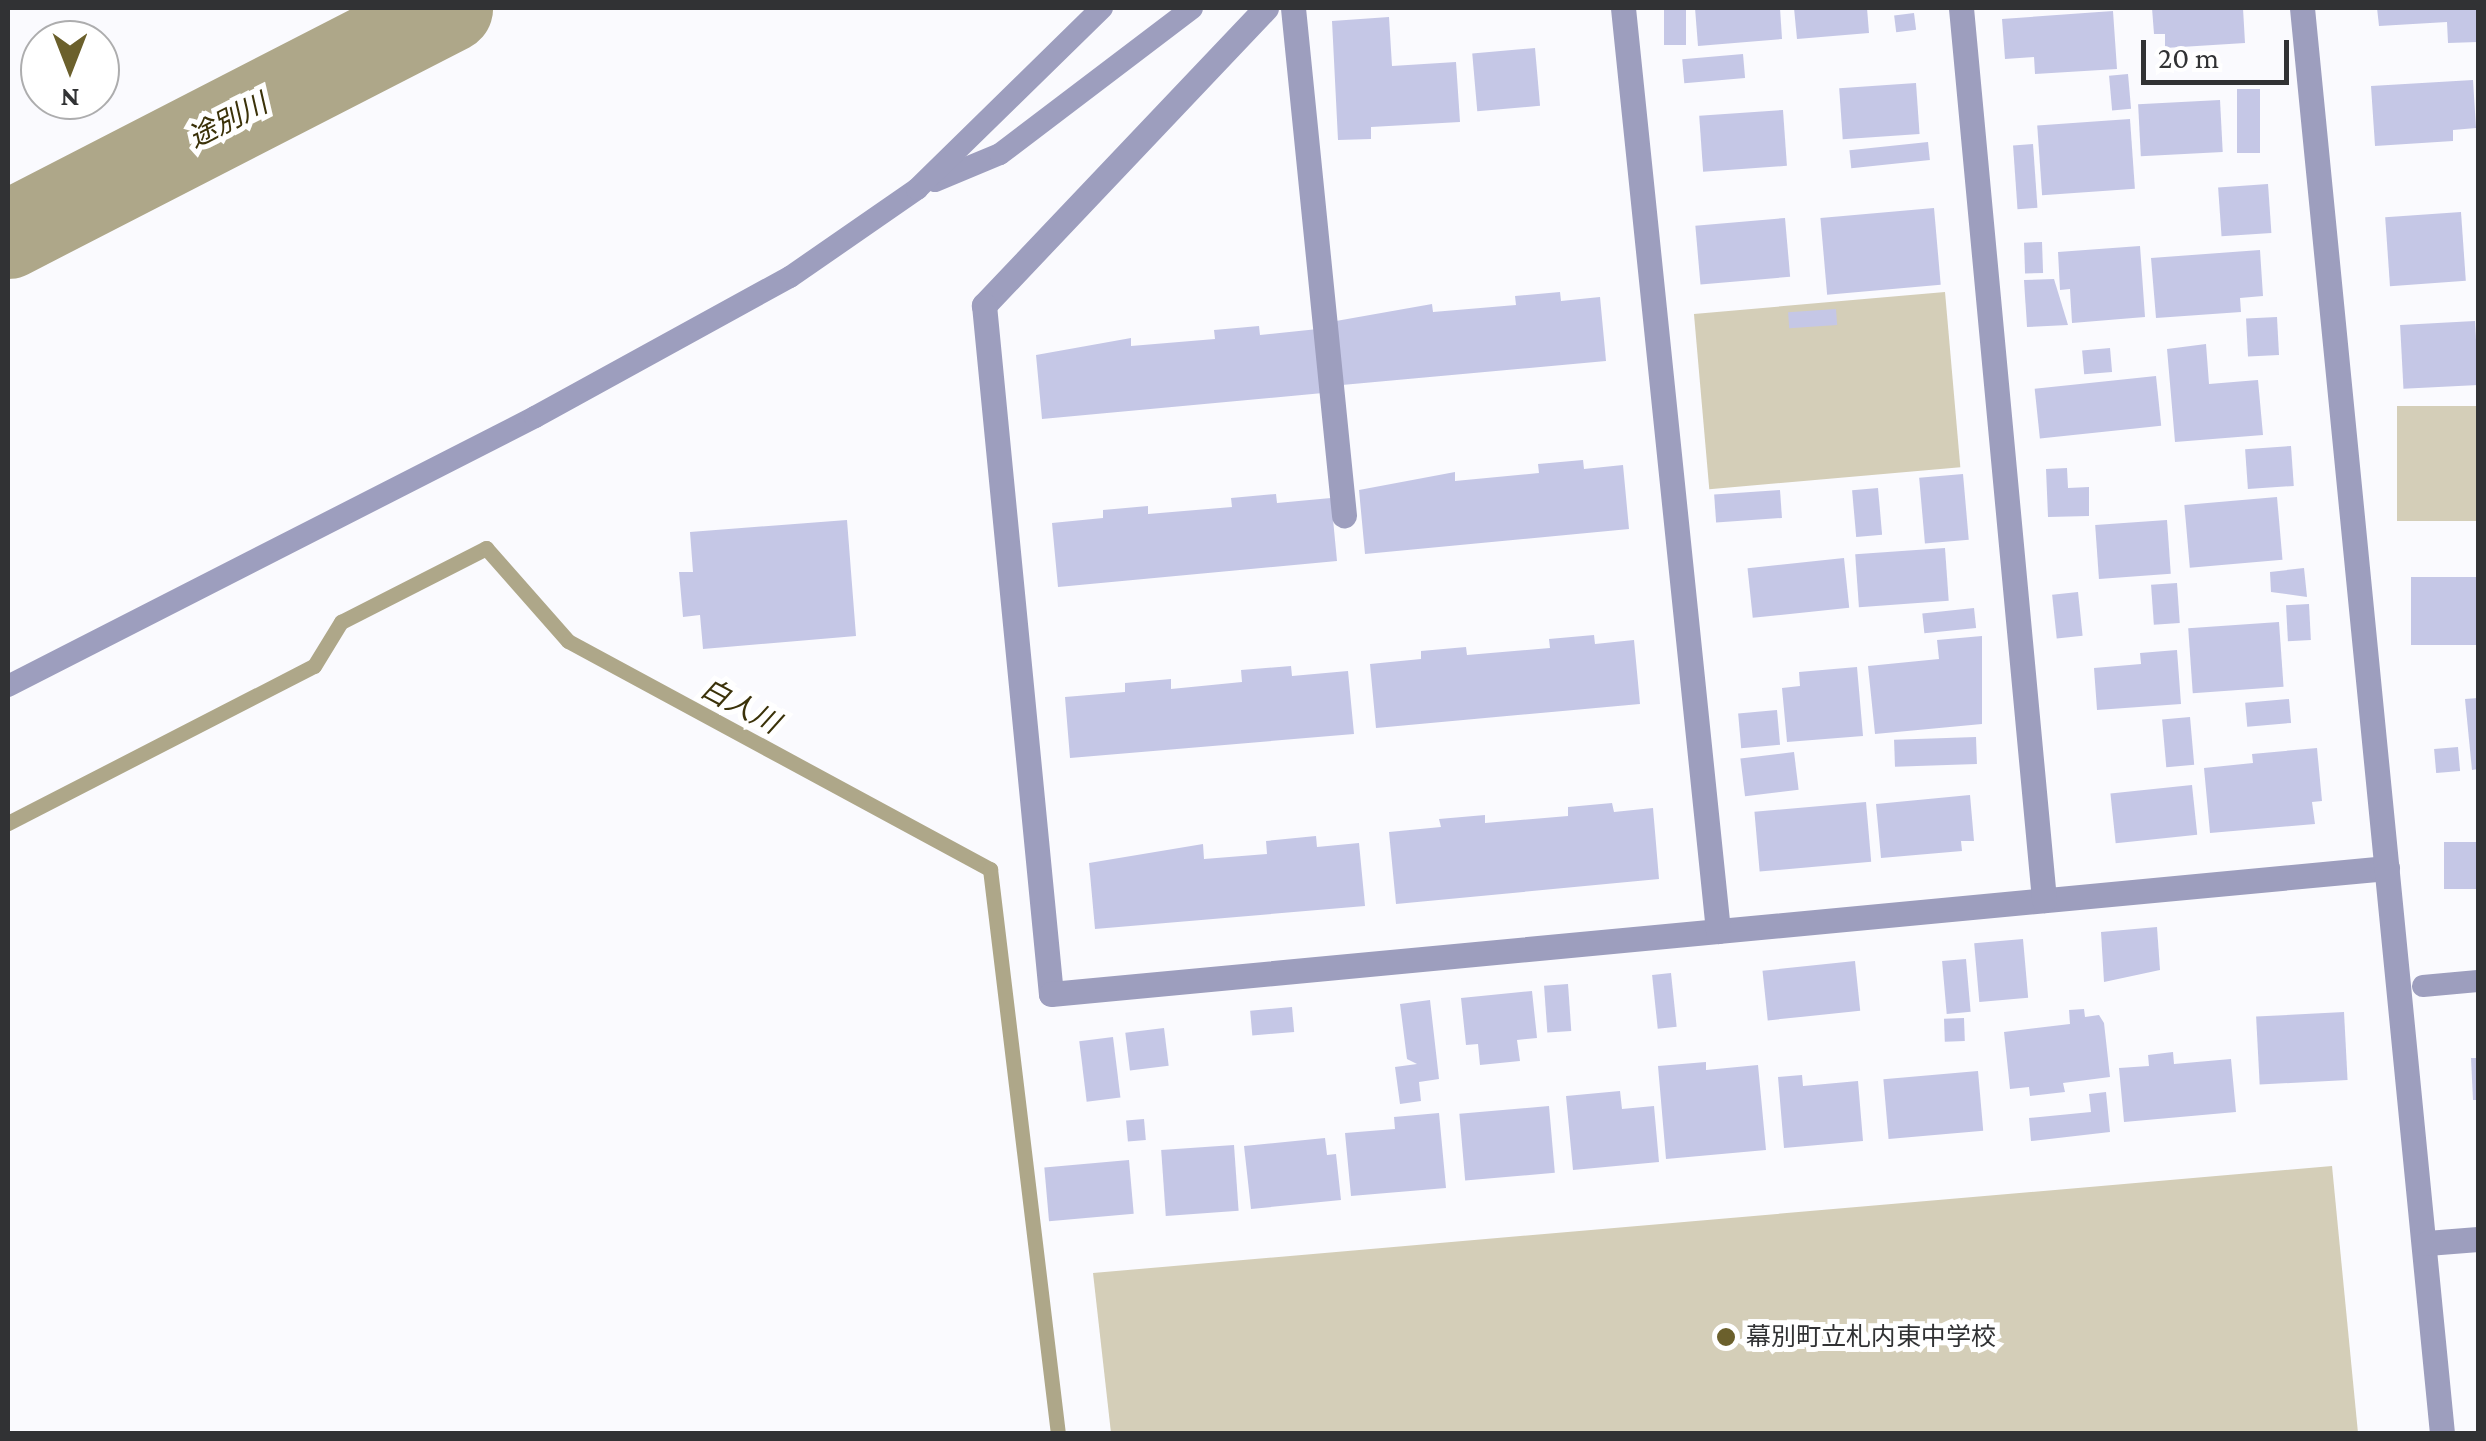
<!DOCTYPE html>
<meta charset="utf-8">
<style>
body{margin:0}
#map{position:relative;width:2486px;height:1441px;overflow:hidden;background:#fafafe;font-family:"Crimson Pro","Noto Sans JP",serif}
div>[style]{position:absolute}
.green>*{inset:0;background:#d4ceb8;transform-origin:0 0}
.stream>*{height:15px;margin:-7.5px;padding:0 7.5px;transform-origin:7.5px;border-radius:7.5px;background:#aea789}
.river>*{height:88px;margin:-44px;padding:0 44px;transform-origin:44px;border-radius:44px;background:#aea789}
.building>*{inset:0;background:#c5c7e6;transform-origin:0 0}
.service>*{height:22px;margin:-11px;padding:0 11px;transform-origin:11px;border-radius:11px;background:#9d9ebe}
.minor>*{height:25px;margin:-12.5px;padding:0 12.5px;transform-origin:12.5px;border-radius:12.5px;background:#9d9ebe}
.dots>*{width:28px;height:28px;translate:-50% -50%;box-sizing:border-box;border:5px solid #fff;border-radius:50%}
span{translate:-50% -50%;white-space:nowrap;text-align:center;line-height:1.15;-webkit-text-stroke:10px #fff;paint-order:stroke}
.poi-label{font-size:25px;color:#313234}
.left{translate:0 -50%;text-align:left}
.water-label{font-size:28px;color:#3b3209;font-style:italic}
.frame{position:absolute;inset:0;border:10px solid #313234;pointer-events:none}
.north{position:absolute;left:20px;top:20px;width:100px;height:100px;box-sizing:border-box;background:#fff;border:2px solid #adadae;border-radius:50%;rotate:180deg;font-size:28px;font-weight:700;line-height:40px;text-align:center;color:#313234}
.north::after{content:'';display:block;margin:auto;width:35px;height:45px;background:#6b602c;clip-path:polygon(50% 0,100% 100%,50% 72%,0 100%)}
.scale{position:absolute;left:2141px;top:40px;width:148px;height:45px;box-sizing:border-box;border:5px solid #313234;border-top:0;padding-left:12px;font-size:30px;line-height:35px;white-space:nowrap;color:#313234;-webkit-text-stroke:8px #fff;paint-order:stroke}
</style>
<div id="map">
<div class="green">
<i style="left:1945px;top:292px;width:176px;height:252px;rotate:85deg"></i>
<i style="left:2478px;top:406px;width:115px;height:81px;rotate:90deg"></i>
<i style="clip-path:polygon(2332px 1166px,2358px 1433px,1111px 1433px,1093px 1273px)"></i>
</div>
<div class="stream">
<i style="left:8px;top:823px;width:344px;rotate:-27.2deg"></i>
<i style="left:314px;top:666px;width:52px;rotate:-58.5deg"></i>
<i style="left:341px;top:622px;width:163px;rotate:-27deg"></i>
<i style="left:486px;top:548px;width:124px;rotate:48.6deg"></i>
<i style="left:568px;top:641px;width:480px;rotate:28.4deg"></i>
<i style="left:990px;top:869px;width:569px;rotate:83.14deg"></i>
</div>
<div class="river">
<i style="left:8px;top:235px;width:496px;rotate:-27.2deg"></i>
</div>
<div class="building">
<i style="left:1664px;top:8px;width:22px;height:37px"></i>
<i style="clip-path:polygon(1695px 8px,1780px 8px,1782px 39px,1698px 46px)"></i>
<i style="clip-path:polygon(1794px 8px,1867px 8px,1869px 33px,1797px 39px)"></i>
<i style="clip-path:polygon(2152px 8px,2243px 8px,2245px 43px,2165px 48px,2165px 34px,2154px 34px)"></i>
<i style="clip-path:polygon(2377px 8px,2478px 8px,2478px 42px,2448px 43px,2447px 22px,2379px 26px)"></i>
<i style="clip-path:polygon(2113px 11px,2117px 69px,2035px 74px,2034px 57px,2005px 59px,2002px 19px)"></i>
<i style="left:1914px;top:13px;width:17px;height:20px;rotate:83deg"></i>
<i style="clip-path:polygon(1389px 17px,1392px 66px,1456px 62px,1460px 122px,1371px 127px,1371px 139px,1338px 140px,1332px 21px)"></i>
<i style="left:1535px;top:48px;width:58px;height:63px;rotate:85deg"></i>
<i style="left:1743px;top:54px;width:24px;height:61px;rotate:85deg"></i>
<i style="left:2128px;top:74px;width:35px;height:19px;rotate:85deg"></i>
<i style="clip-path:polygon(2473px 80px,2476px 128px,2453px 130px,2453px 141px,2375px 146px,2371px 86px)"></i>
<i style="left:1916px;top:83px;width:51px;height:77px;rotate:86deg"></i>
<i style="left:2237px;top:89px;width:23px;height:64px"></i>
<i style="left:2220px;top:100px;width:52px;height:82px;rotate:87deg"></i>
<i style="left:1783px;top:110px;width:56px;height:84px;rotate:86deg"></i>
<i style="left:2130px;top:119px;width:70px;height:93px;rotate:86deg"></i>
<i style="left:1928px;top:142px;width:18px;height:79px;rotate:84deg"></i>
<i style="left:2033px;top:144px;width:64px;height:20px;rotate:86deg"></i>
<i style="left:2268px;top:184px;width:49px;height:50px;rotate:86deg"></i>
<i style="left:1934px;top:208px;width:77px;height:114px;rotate:85deg"></i>
<i style="left:2461px;top:212px;width:69px;height:76px;rotate:86deg"></i>
<i style="left:1785px;top:218px;width:59px;height:90px;rotate:85deg"></i>
<i style="left:2042px;top:242px;width:31px;height:18px;rotate:88deg"></i>
<i style="clip-path:polygon(2140px 246px,2145px 317px,2072px 323px,2070px 289px,2060px 290px,2058px 252px)"></i>
<i style="clip-path:polygon(2260px 250px,2263px 296px,2240px 298px,2241px 312px,2156px 318px,2151px 258px)"></i>
<i style="clip-path:polygon(2054px 279px,2068px 325px,2027px 327px,2024px 280px)"></i>
<i style="clip-path:polygon(1560px 292px,1561px 301px,1600px 297px,1606px 361px,1342px 385px,1336px 321px,1432px 304px,1433px 312px,1516px 305px,1515px 296px)"></i>
<i style="left:1836px;top:309px;width:16px;height:48px;rotate:86deg"></i>
<i style="left:2277px;top:317px;width:38px;height:31px;rotate:87deg"></i>
<i style="left:2475px;top:321px;width:64px;height:75px;rotate:87deg"></i>
<i style="clip-path:polygon(1259px 326px,1260px 335px,1318px 329px,1323px 393px,1042px 419px,1036px 355px,1131px 338px,1131px 346px,1215px 339px,1214px 330px)"></i>
<i style="clip-path:polygon(2206px 344px,2209px 384px,2258px 380px,2263px 435px,2175px 442px,2167px 349px)"></i>
<i style="left:2110px;top:348px;width:24px;height:28px;rotate:85deg"></i>
<i style="left:2156px;top:376px;width:50px;height:122px;rotate:84deg"></i>
<i style="left:2291px;top:446px;width:40px;height:46px;rotate:86deg"></i>
<i style="clip-path:polygon(1583px 460px,1584px 469px,1623px 465px,1629px 529px,1365px 554px,1359px 490px,1455px 472px,1455px 481px,1539px 473px,1538px 464px)"></i>
<i style="clip-path:polygon(2067px 468px,2068px 488px,2089px 487px,2089px 516px,2048px 517px,2046px 469px)"></i>
<i style="left:1963px;top:474px;width:66px;height:44px;rotate:85deg"></i>
<i style="left:1878px;top:488px;width:47px;height:26px;rotate:85deg"></i>
<i style="left:1780px;top:490px;width:28px;height:66px;rotate:86deg"></i>
<i style="clip-path:polygon(1276px 494px,1277px 503px,1331px 498px,1337px 561px,1058px 587px,1052px 523px,1103px 518px,1103px 510px,1148px 506px,1148px 514px,1232px 507px,1231px 498px)"></i>
<i style="left:2277px;top:497px;width:63px;height:93px;rotate:85deg"></i>
<i style="clip-path:polygon(847px 520px,856px 636px,703px 649px,700px 615px,683px 617px,679px 572px,693px 572px,690px 532px)"></i>
<i style="left:2167px;top:520px;width:54px;height:72px;rotate:86deg"></i>
<i style="left:1945px;top:548px;width:53px;height:90px;rotate:86deg"></i>
<i style="left:1844px;top:558px;width:50px;height:97px;rotate:84deg"></i>
<i style="clip-path:polygon(2304px 568px,2307px 597px,2271px 592px,2270px 572px)"></i>
<i style="left:2478px;top:577px;width:68px;height:67px;rotate:90deg"></i>
<i style="left:2177px;top:583px;width:40px;height:26px;rotate:86deg"></i>
<i style="left:2078px;top:592px;width:44px;height:26px;rotate:84deg"></i>
<i style="left:2309px;top:604px;width:36px;height:23px;rotate:87deg"></i>
<i style="left:1974px;top:608px;width:20px;height:52px;rotate:84deg"></i>
<i style="left:2279px;top:622px;width:65px;height:91px;rotate:86deg"></i>
<i style="clip-path:polygon(1594px 635px,1595px 644px,1634px 640px,1640px 704px,1376px 728px,1370px 664px,1421px 659px,1421px 651px,1466px 647px,1467px 655px,1550px 648px,1549px 639px)"></i>
<i style="clip-path:polygon(1982px 636px,1982px 724px,1875px 734px,1868px 666px,1939px 659px,1937px 640px)"></i>
<i style="clip-path:polygon(2177px 650px,2181px 704px,2097px 710px,2094px 668px,2141px 664px,2140px 653px)"></i>
<i style="clip-path:polygon(1291px 666px,1292px 676px,1348px 671px,1354px 734px,1070px 758px,1065px 697px,1125px 692px,1125px 683px,1171px 679px,1171px 689px,1242px 682px,1241px 670px)"></i>
<i style="clip-path:polygon(1857px 667px,1863px 736px,1787px 742px,1782px 688px,1800px 686px,1799px 672px)"></i>
<i style="clip-path:polygon(2478px 698px,2478px 769px,2472px 770px,2465px 699px)"></i>
<i style="left:2289px;top:699px;width:24px;height:44px;rotate:85deg"></i>
<i style="left:1777px;top:710px;width:35px;height:39px;rotate:85deg"></i>
<i style="left:2190px;top:717px;width:48px;height:28px;rotate:85deg"></i>
<i style="left:1976px;top:737px;width:27px;height:82px;rotate:88deg"></i>
<i style="left:2458px;top:747px;width:24px;height:24px;rotate:85deg"></i>
<i style="clip-path:polygon(2317px 748px,2322px 801px,2312px 802px,2315px 824px,2210px 833px,2204px 768px,2253px 763px,2252px 754px)"></i>
<i style="left:1794px;top:752px;width:38px;height:54px;rotate:83deg"></i>
<i style="left:2192px;top:785px;width:50px;height:82px;rotate:84deg"></i>
<i style="clip-path:polygon(1970px 795px,1974px 841px,1961px 841px,1962px 851px,1881px 858px,1876px 804px)"></i>
<i style="left:1866px;top:802px;width:60px;height:112px;rotate:85deg"></i>
<i style="clip-path:polygon(1612px 803px,1614px 812px,1653px 808px,1659px 879px,1396px 904px,1389px 832px,1441px 827px,1439px 819px,1485px 815px,1485px 823px,1568px 816px,1568px 807px)"></i>
<i style="clip-path:polygon(1316px 836px,1317px 847px,1359px 843px,1365px 906px,1095px 929px,1089px 863px,1203px 844px,1204px 859px,1267px 854px,1266px 841px)"></i>
<i style="left:2478px;top:842px;width:47px;height:34px;rotate:90deg"></i>
<i style="clip-path:polygon(2157px 927px,2160px 970px,2104px 982px,2101px 932px)"></i>
<i style="left:2023px;top:939px;width:59px;height:49px;rotate:85deg"></i>
<i style="left:1966px;top:959px;width:53px;height:24px;rotate:85deg"></i>
<i style="left:1855px;top:961px;width:50px;height:93px;rotate:84deg"></i>
<i style="left:1671px;top:973px;width:54px;height:19px;rotate:84deg"></i>
<i style="left:1568px;top:984px;width:47px;height:24px;rotate:86deg"></i>
<i style="clip-path:polygon(1532px 991px,1537px 1038px,1517px 1040px,1520px 1061px,1480px 1065px,1478px 1044px,1466px 1045px,1461px 998px)"></i>
<i style="clip-path:polygon(1430px 1000px,1439px 1079px,1419px 1082px,1421px 1101px,1400px 1104px,1395px 1067px,1417px 1064px,1407px 1059px,1400px 1004px)"></i>
<i style="left:1292px;top:1007px;width:25px;height:42px;rotate:85deg"></i>
<i style="clip-path:polygon(2084px 1009px,2085px 1017px,2099px 1015px,2104px 1023px,2110px 1077px,2063px 1083px,2065px 1092px,2030px 1096px,2029px 1087px,2010px 1089px,2004px 1032px,2070px 1024px,2069px 1010px)"></i>
<i style="left:2344px;top:1012px;width:68px;height:88px;rotate:87deg"></i>
<i style="left:1964px;top:1018px;width:23px;height:20px;rotate:88deg"></i>
<i style="left:1164px;top:1028px;width:38px;height:39px;rotate:83deg"></i>
<i style="left:1113px;top:1037px;width:61px;height:34px;rotate:83deg"></i>
<i style="clip-path:polygon(2173px 1052px,2174px 1064px,2231px 1059px,2236px 1112px,2124px 1122px,2119px 1068px,2149px 1066px,2148px 1055px)"></i>
<i style="clip-path:polygon(2471px 1058px,2478px 1058px,2478px 1100px,2473px 1100px)"></i>
<i style="clip-path:polygon(1706px 1062px,1706px 1070px,1758px 1065px,1766px 1150px,1666px 1159px,1658px 1066px)"></i>
<i style="left:1978px;top:1071px;width:60px;height:95px;rotate:85deg"></i>
<i style="clip-path:polygon(1802px 1075px,1803px 1086px,1858px 1081px,1863px 1141px,1784px 1148px,1778px 1077px)"></i>
<i style="clip-path:polygon(1620px 1091px,1622px 1109px,1654px 1106px,1659px 1162px,1573px 1170px,1566px 1096px)"></i>
<i style="clip-path:polygon(2106px 1092px,2110px 1132px,2031px 1141px,2029px 1118px,2091px 1112px,2089px 1094px)"></i>
<i style="left:1549px;top:1106px;width:67px;height:90px;rotate:85deg"></i>
<i style="clip-path:polygon(1439px 1113px,1446px 1188px,1351px 1196px,1345px 1133px,1395px 1129px,1394px 1117px)"></i>
<i style="left:1144px;top:1119px;width:21px;height:18px;rotate:85deg"></i>
<i style="clip-path:polygon(1325px 1138px,1327px 1155px,1336px 1154px,1341px 1200px,1251px 1209px,1244px 1146px)"></i>
<i style="left:1234px;top:1145px;width:66px;height:73px;rotate:86deg"></i>
<i style="left:1129px;top:1160px;width:54px;height:85px;rotate:85deg"></i>
</div>
<div class="service">
<i style="left:935px;top:181px;width:70px;rotate:-22.6deg"></i>
<i style="left:1000px;top:154px;width:241px;rotate:-37.2deg"></i>
<i style="left:8px;top:686px;width:592px;rotate:-27.04deg"></i>
<i style="left:535px;top:417px;width:291px;rotate:-28.8deg"></i>
<i style="left:790px;top:277px;width:155px;rotate:-34.7deg"></i>
<i style="left:917px;top:189px;width:259px;rotate:-44.4deg"></i>
<i style="left:2423px;top:986px;width:55px;rotate:-5.2deg"></i>
</div>
<div class="minor">
<i style="left:1266px;top:8px;width:410px;rotate:133.5deg"></i>
<i style="left:984px;top:305px;width:692px;rotate:84.45deg"></i>
<i style="left:1051px;top:994px;width:1342px;rotate:-5.39deg"></i>
<i style="left:1293px;top:8px;width:510px;rotate:84.26deg"></i>
<i style="left:1623px;top:8px;width:928px;rotate:84.12deg"></i>
<i style="left:1961px;top:8px;width:896px;rotate:84.68deg"></i>
<i style="left:2302px;top:8px;width:1433px;rotate:84.39deg"></i>
<i style="left:2427px;top:1243px;width:51px;rotate:-4.5deg"></i>
</div>
<div class="dots">
<i style="left:1726px;top:1337px;background:#6b602c"></i>
</div>
<div class="poi-label">
<span class="left" style="left:1746px;top:1337px">幕別町立札内東中学校</span>
</div>
<div class="water-label">
<span style="left:228px;top:121px;rotate:-27deg">途別川</span>
<span style="left:740px;top:706px;rotate:28deg">白人川</span>
</div>
<div class="frame"></div>
<div class="north">N</div>
<div class="scale">20 m</div>
</div>
